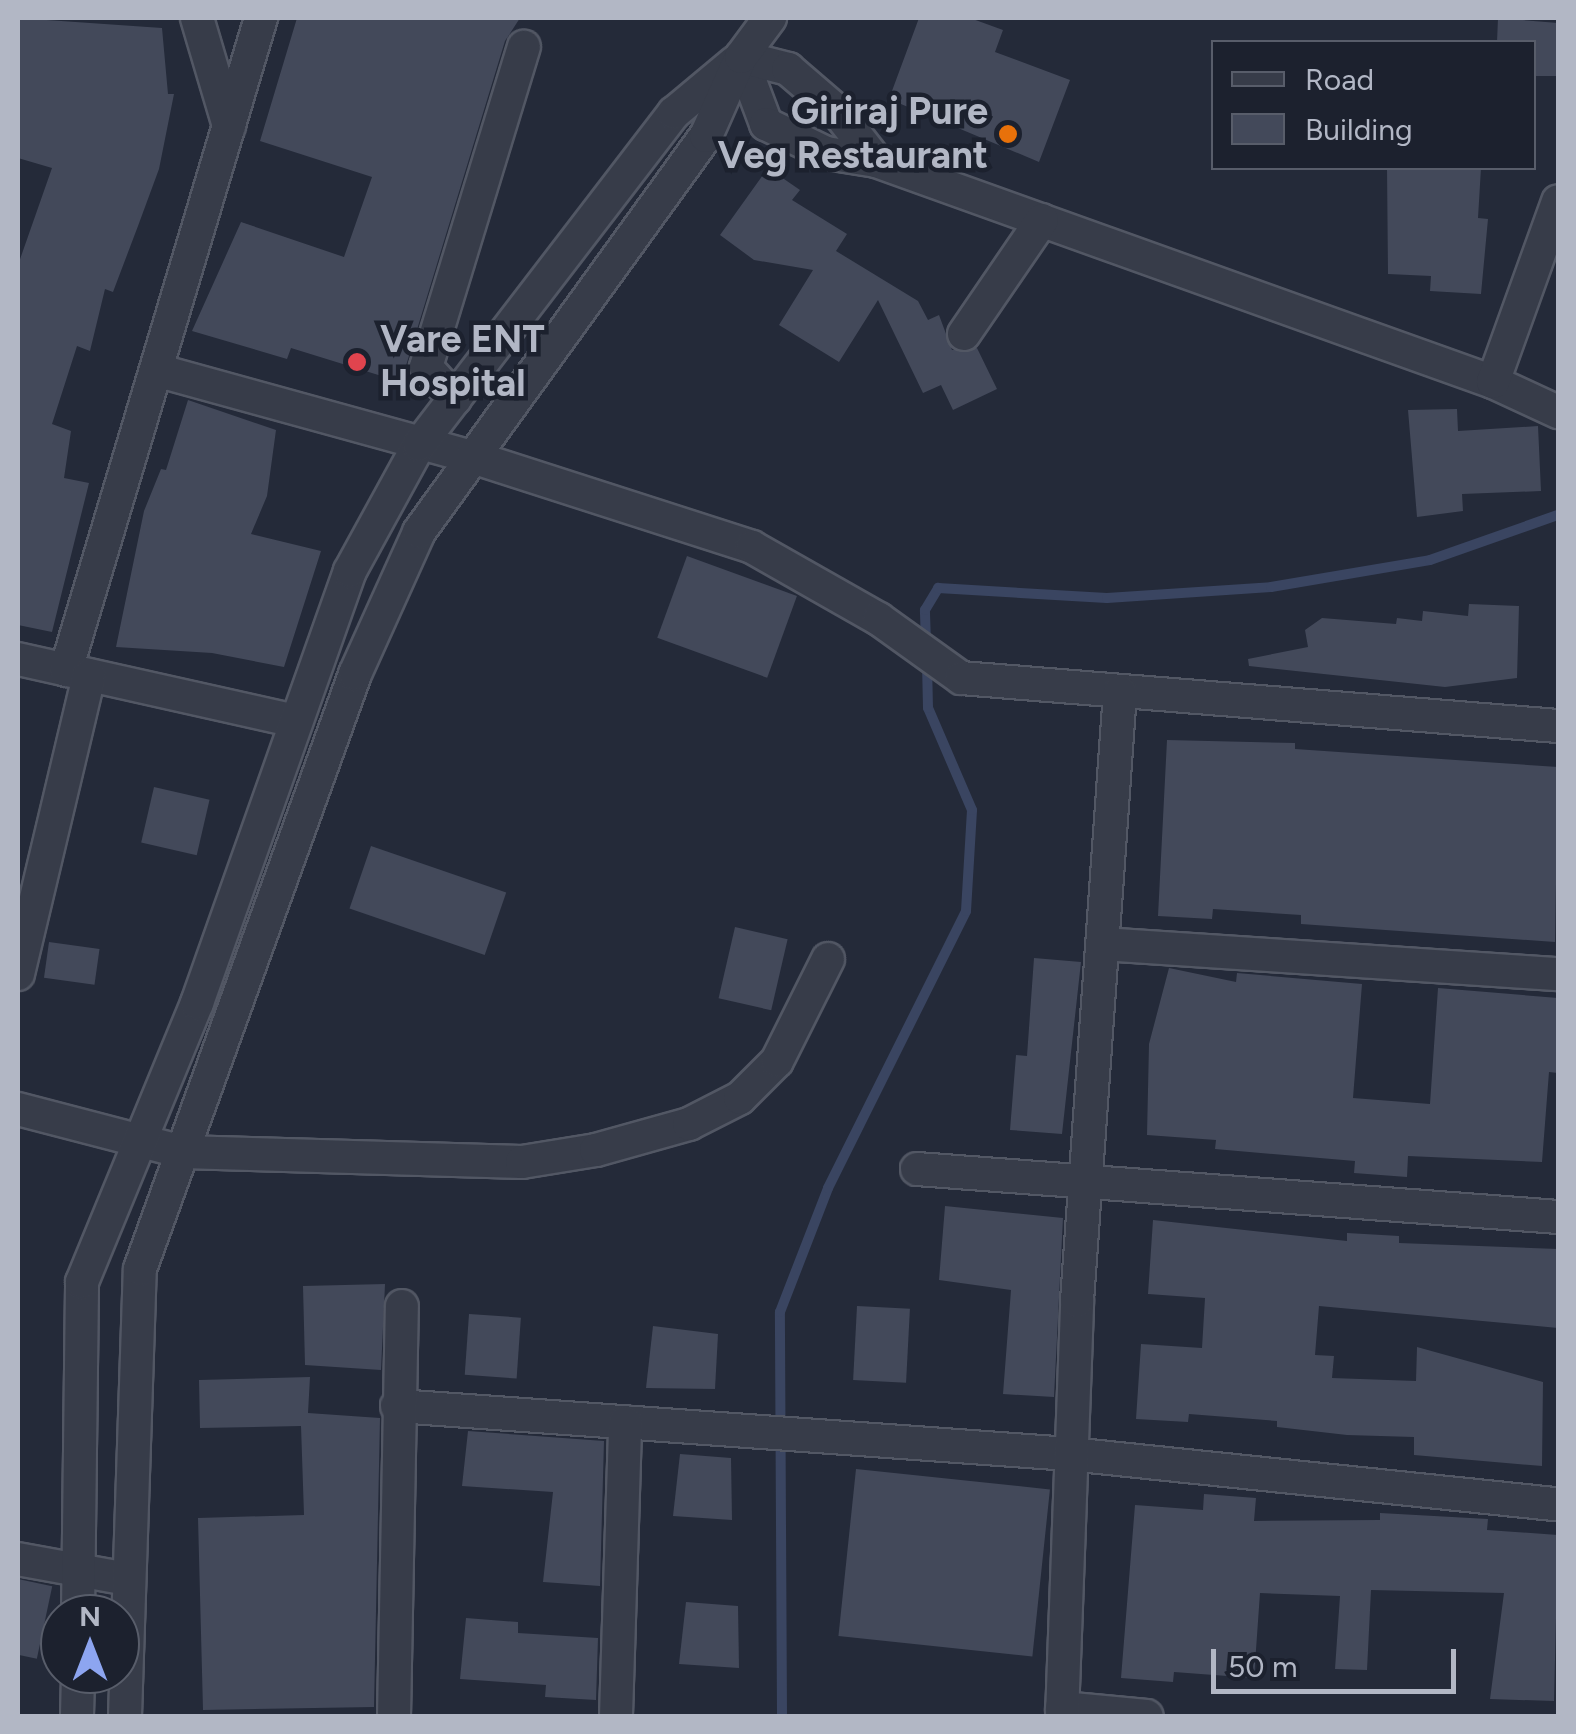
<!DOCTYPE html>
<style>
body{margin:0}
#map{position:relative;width:1576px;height:1734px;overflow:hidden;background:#242a39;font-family:Figtree,sans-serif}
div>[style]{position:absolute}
.stream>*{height:10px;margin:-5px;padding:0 5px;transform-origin:5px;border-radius:5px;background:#3a4561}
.building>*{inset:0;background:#43495a;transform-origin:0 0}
.roads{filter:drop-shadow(2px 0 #525764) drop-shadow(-2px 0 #525764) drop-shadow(0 2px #525764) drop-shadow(0 -2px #525764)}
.minor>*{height:32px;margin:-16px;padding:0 16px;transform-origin:16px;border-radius:16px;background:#373c49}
.dots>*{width:28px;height:28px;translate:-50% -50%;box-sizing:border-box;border:5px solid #1c212e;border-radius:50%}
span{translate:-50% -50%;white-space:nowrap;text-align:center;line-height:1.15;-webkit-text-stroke:9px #1c212e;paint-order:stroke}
.poi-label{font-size:38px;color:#b2b7c5;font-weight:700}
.right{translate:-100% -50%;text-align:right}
.left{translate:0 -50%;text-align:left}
.frame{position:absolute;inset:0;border:20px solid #b2b7c5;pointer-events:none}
.legend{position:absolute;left:1211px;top:40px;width:325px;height:130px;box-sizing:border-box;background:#1c212e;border:2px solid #585d6a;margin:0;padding:12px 18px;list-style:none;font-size:30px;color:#b2b7c5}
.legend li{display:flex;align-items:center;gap:20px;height:50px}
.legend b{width:50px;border:2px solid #585d6a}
.north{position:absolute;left:40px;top:1594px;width:100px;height:100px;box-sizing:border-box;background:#1c212e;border:2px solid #585d6a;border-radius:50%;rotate:0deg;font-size:28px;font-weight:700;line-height:40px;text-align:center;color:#b2b7c5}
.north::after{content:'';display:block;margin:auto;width:35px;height:45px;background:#8da5f0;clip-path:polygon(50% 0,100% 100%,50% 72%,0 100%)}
.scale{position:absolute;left:1211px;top:1649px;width:245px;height:45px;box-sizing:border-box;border:5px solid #b2b7c5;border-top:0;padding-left:12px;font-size:30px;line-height:35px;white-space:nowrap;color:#b2b7c5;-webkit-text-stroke:8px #1c212e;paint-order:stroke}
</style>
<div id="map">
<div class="stream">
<i style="left:926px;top:642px;width:32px;rotate:-92deg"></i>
<i style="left:925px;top:610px;width:26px;rotate:-59deg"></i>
<i style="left:938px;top:588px;width:169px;rotate:3.4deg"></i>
<i style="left:1107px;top:598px;width:164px;rotate:-3.8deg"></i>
<i style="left:1271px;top:587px;width:161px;rotate:-9.6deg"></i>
<i style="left:1430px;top:560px;width:136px;rotate:-19.4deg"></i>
<i style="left:782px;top:1716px;width:404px;rotate:-90.3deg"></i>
<i style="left:780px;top:1312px;width:133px;rotate:-68.8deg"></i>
<i style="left:828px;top:1188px;width:309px;rotate:-63.5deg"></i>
<i style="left:966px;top:911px;width:101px;rotate:-86.6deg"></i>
<i style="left:972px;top:810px;width:111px;rotate:-113.3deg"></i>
<i style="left:928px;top:708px;width:44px;rotate:-91.3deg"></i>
</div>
<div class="building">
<i style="clip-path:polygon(18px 18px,162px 28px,168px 94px,174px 94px,159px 169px,138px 226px,113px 292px,105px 289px,90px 351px,77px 346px,52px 424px,71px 431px,64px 478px,89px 483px,52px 632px,18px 625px,18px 265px,52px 168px,18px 158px)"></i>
<i style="clip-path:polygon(297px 18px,520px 18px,505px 41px,401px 382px,291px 348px,287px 359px,192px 331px,241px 222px,344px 257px,372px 177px,260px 141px)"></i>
<i style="clip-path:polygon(919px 18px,970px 18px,1003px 30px,995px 52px,1070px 80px,1039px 162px,889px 99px)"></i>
<i style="clip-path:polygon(1498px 18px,1558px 23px,1558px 76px,1534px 76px,1534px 42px,1497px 42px)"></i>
<i style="clip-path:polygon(768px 168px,800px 190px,792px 200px,847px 234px,836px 251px,918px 301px,928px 320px,939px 315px,952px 350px,977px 348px,997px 389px,953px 410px,941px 385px,923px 393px,878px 300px,839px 362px,779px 325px,813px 270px,754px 260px,720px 235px)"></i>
<i style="clip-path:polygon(1387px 168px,1481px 168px,1478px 218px,1488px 219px,1481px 294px,1430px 291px,1431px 276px,1388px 274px)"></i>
<i style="clip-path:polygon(188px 400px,276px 430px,267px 496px,251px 534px,321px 551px,284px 667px,212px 653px,116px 647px,144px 511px,161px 469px,166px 470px)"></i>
<i style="clip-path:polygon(1457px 409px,1458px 431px,1538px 426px,1541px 491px,1462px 494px,1463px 511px,1417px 517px,1408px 410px)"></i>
<i style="left:687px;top:556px;width:117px;height:87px;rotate:20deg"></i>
<i style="clip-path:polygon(1469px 604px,1519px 606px,1517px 678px,1445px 687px,1249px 666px,1248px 659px,1308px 647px,1305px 630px,1322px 618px,1396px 624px,1397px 618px,1422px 621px,1423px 611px,1468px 616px)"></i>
<i style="clip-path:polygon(1167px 740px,1295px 743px,1295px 749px,1558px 767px,1555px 942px,1301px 924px,1301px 915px,1213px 909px,1212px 919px,1158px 916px)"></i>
<i style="left:154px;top:787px;width:57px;height:57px;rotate:13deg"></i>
<i style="left:371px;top:846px;width:143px;height:66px;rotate:19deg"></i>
<i style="left:735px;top:927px;width:54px;height:73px;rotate:13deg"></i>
<i style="left:49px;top:942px;width:51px;height:36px;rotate:8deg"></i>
<i style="clip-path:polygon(1034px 958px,1081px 962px,1062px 1134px,1010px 1130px,1016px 1055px,1027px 1056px)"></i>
<i style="clip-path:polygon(1169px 968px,1236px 982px,1237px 973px,1362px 984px,1353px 1098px,1430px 1104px,1438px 988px,1558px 998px,1558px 1073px,1549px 1072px,1542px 1162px,1408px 1156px,1407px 1177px,1354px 1173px,1355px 1161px,1215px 1149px,1216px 1140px,1147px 1135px,1149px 1044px)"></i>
<i style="clip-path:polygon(945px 1206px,1063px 1218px,1054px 1397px,1003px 1394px,1011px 1290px,939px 1280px)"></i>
<i style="clip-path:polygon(1153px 1220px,1347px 1241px,1347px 1233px,1399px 1236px,1399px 1243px,1558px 1249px,1558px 1328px,1319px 1306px,1315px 1355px,1334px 1356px,1332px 1378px,1416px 1381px,1417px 1347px,1543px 1382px,1542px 1466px,1414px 1455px,1414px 1437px,1347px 1435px,1277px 1427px,1277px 1421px,1189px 1414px,1188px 1422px,1136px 1419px,1141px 1344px,1202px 1348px,1205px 1298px,1148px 1294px)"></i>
<i style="clip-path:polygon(385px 1284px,381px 1370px,305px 1365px,303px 1286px)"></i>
<i style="left:857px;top:1306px;width:53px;height:74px;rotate:3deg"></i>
<i style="left:469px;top:1314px;width:52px;height:61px;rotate:4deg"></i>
<i style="clip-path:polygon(653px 1326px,718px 1334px,715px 1389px,646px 1388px)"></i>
<i style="clip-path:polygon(310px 1377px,308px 1413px,380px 1418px,374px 1707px,203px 1710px,198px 1518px,304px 1515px,301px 1426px,200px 1428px,199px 1380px)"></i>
<i style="clip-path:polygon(468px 1431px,604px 1441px,600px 1586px,543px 1582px,553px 1492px,462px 1486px)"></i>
<i style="clip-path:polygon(680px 1454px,731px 1458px,732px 1520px,673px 1516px)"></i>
<i style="left:856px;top:1469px;width:195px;height:168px;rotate:6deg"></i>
<i style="clip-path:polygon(1204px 1494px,1256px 1498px,1254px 1521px,1380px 1520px,1380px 1513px,1488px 1519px,1487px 1530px,1558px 1535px,1554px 1701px,1490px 1699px,1504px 1593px,1371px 1590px,1367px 1670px,1335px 1669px,1340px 1596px,1260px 1593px,1254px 1678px,1174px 1672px,1173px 1682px,1121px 1678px,1135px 1505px,1203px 1510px)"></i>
<i style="left:18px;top:1579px;width:35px;height:74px;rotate:12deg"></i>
<i style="clip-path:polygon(686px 1602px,738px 1606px,739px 1668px,679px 1664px)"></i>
<i style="clip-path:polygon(466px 1618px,518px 1622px,518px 1633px,598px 1638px,596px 1700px,545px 1697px,546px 1685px,460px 1679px)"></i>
</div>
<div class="roads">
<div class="minor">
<i style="left:197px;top:18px;width:113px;rotate:73.5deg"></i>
<i style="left:741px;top:57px;width:72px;rotate:69.5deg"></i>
<i style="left:766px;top:124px;width:67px;rotate:25.8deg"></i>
<i style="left:826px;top:153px;width:51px;rotate:9.1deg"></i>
<i style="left:876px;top:161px;width:655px;rotate:19.71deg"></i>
<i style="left:1493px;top:382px;width:72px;rotate:24.8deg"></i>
<i style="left:741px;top:57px;width:49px;rotate:14.3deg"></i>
<i style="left:788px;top:69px;width:65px;rotate:40.6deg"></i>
<i style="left:837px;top:111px;width:63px;rotate:52deg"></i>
<i style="left:964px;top:334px;width:138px;rotate:-55.6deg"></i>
<i style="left:156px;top:370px;width:328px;rotate:15.4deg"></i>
<i style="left:472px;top:457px;width:294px;rotate:17.8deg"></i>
<i style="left:752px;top:547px;width:146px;rotate:29.6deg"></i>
<i style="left:879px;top:619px;width:101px;rotate:35.7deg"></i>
<i style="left:961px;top:678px;width:599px;rotate:4.6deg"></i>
<i style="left:1493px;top:382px;width:192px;rotate:-70.2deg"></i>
<i style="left:455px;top:399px;width:43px;rotate:-132.2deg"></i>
<i style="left:426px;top:367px;width:335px;rotate:-73deg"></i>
<i style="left:18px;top:659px;width:285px;rotate:12.6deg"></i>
<i style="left:66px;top:670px;width:681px;rotate:-73.35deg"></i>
<i style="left:1103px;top:944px;width:456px;rotate:3.8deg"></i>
<i style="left:18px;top:974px;width:307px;rotate:-76.6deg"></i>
<i style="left:18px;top:1109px;width:171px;rotate:14.6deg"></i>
<i style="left:183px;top:1152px;width:339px;rotate:1.7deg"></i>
<i style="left:522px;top:1162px;width:75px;rotate:-9.2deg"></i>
<i style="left:596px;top:1150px;width:97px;rotate:-15.6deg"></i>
<i style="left:689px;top:1124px;width:57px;rotate:-27deg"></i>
<i style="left:740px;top:1098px;width:52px;rotate:-45deg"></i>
<i style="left:777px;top:1061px;width:114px;rotate:-63.4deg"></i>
<i style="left:917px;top:1169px;width:643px;rotate:4.28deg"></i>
<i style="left:397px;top:1406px;width:675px;rotate:4.08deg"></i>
<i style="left:1070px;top:1454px;width:491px;rotate:5.9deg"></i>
<i style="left:18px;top:1559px;width:112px;rotate:10.3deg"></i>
<i style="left:78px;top:1614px;width:332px;rotate:-89.3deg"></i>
<i style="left:82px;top:1282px;width:302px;rotate:-67.6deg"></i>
<i style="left:197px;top:1003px;width:458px;rotate:-70.5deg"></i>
<i style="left:350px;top:571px;width:144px;rotate:-61.3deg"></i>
<i style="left:419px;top:445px;width:419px;rotate:-52.5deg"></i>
<i style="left:674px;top:113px;width:78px;rotate:-39.8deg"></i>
<i style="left:1062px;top:1708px;width:85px;rotate:5.4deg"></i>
<i style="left:77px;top:1716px;width:42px;rotate:-88.6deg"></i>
<i style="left:125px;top:1716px;width:447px;rotate:-88.1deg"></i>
<i style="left:140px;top:1269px;width:633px;rotate:-70.13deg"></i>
<i style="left:355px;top:674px;width:156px;rotate:-65.7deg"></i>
<i style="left:419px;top:532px;width:489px;rotate:-54.1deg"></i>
<i style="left:706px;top:136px;width:86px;rotate:-66.1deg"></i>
<i style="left:741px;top:57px;width:49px;rotate:-53.4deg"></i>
<i style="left:394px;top:1716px;width:410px;rotate:-88.9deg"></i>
<i style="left:616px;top:1716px;width:294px;rotate:-88.2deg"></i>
<i style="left:1062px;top:1716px;width:415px;rotate:-87.9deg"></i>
<i style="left:1077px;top:1301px;width:611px;rotate:-85.96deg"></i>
</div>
</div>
<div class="dots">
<i style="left:1008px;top:134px;background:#e8710a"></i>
<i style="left:357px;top:362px;background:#e0444e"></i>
</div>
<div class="poi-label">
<span class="right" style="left:988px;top:134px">Giriraj Pure<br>Veg Restaurant</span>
<span class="left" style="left:380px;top:362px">Vare ENT<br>Hospital</span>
</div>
<div class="frame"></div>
<ul class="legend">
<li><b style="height:12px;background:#373c49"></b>Road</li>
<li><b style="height:28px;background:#43495a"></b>Building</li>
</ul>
<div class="north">N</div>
<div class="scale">50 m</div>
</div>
